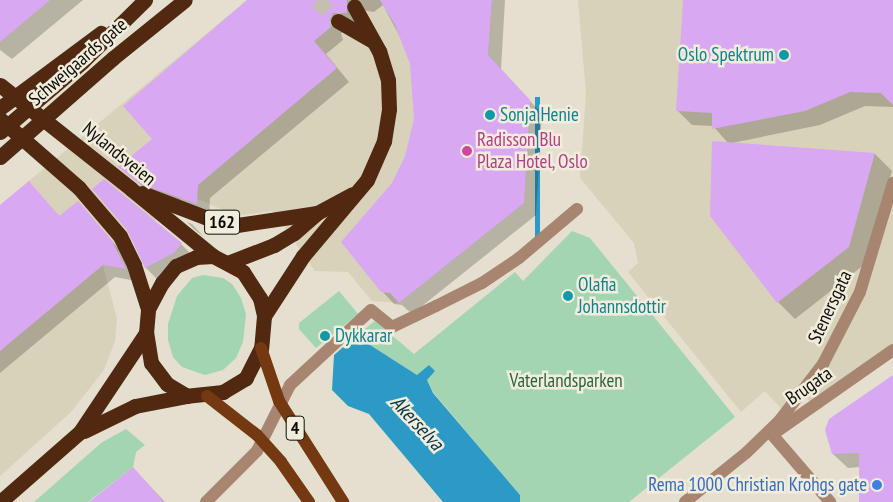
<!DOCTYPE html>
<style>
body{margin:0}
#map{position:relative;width:893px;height:502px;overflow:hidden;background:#e4dfce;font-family:"PT Sans Narrow",sans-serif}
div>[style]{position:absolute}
.built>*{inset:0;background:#d9d2ba}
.green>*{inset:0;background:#a3d5b3}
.water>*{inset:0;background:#2b9ac5;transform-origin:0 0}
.shadow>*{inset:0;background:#0003}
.building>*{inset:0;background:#d8a8f3}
.highway-tunnel>*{height:15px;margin-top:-7.5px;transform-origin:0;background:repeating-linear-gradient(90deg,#c4bfb0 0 15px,transparent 0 23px)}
.minor>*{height:12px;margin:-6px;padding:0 6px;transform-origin:6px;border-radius:6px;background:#a88571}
.highway>*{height:15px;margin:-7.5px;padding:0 7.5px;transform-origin:7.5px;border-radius:7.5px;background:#502910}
.major-bridge>*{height:12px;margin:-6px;padding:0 6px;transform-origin:6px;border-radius:6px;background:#743910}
.highway-bridge>*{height:15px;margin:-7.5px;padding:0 7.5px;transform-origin:7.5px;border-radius:7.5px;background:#502910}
.dots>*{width:14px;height:14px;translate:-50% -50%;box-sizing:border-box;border:2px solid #f1ecdb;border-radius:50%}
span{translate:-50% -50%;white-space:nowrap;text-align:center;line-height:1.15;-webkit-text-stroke:5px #f1ecdb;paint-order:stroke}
.shield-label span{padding:1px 4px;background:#f1ecdb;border:1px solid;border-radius:4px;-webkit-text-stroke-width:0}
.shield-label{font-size:18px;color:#0d0c07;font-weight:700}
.culture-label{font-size:19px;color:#0d838f}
.right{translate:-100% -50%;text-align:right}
.left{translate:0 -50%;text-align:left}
.street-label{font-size:19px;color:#0d0c07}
.hotel-label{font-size:19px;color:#b23c85}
.park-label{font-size:19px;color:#276541}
.shop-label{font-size:19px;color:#366cbe}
.water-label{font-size:20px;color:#053648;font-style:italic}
</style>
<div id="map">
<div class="built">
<i style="clip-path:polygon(247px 0,492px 0,488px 55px,530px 100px,524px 203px,399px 303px,372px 301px,348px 272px,315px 271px,273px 211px,242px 215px,228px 212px,186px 194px,103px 266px,117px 318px,115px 341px,104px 370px,71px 412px,0 476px,0 205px)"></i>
<i style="clip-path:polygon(578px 0,893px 0,893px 350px,831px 395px,821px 409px,802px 395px,786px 414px,765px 391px,741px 412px,628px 272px,638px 263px,634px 243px,580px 178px,586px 93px)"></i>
</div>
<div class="green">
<i style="clip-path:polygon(572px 231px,590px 238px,735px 417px,629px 502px,520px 502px,520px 495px,433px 392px,427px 380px,435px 370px,417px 375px,356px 336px,375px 321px,414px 354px,515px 272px,523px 281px)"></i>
<i style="clip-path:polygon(203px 275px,223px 278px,232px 284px,241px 298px,246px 314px,243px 342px,236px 358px,223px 370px,205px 375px,182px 367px,173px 357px,168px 340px,168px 324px,177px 296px,192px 278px)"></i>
<i style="clip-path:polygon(339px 291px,358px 314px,316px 348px,299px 329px,299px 323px)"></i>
<i style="clip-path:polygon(126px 429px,145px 445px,136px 452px,133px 467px,88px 502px,34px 502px,101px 443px)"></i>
</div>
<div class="water">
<i style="left:535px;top:97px;width:5px;height:142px"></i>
<i style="clip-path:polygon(356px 336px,417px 375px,429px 365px,435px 371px,427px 380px,433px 393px,520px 495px,520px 502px,443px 502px,369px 414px,348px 406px,332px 390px,334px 355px)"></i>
</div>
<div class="shadow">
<i style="clip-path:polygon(0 0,83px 0,12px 59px,0 50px)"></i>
<i style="clip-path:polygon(249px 0,505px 0,501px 69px,542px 114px,536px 215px,412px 314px,402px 305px,394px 304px,382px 291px,393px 183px,406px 157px,415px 119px,415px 85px,408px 52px,383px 5px,374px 12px,362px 10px,359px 25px,346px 25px,341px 34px,343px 40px,326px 54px,349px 82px,210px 198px,209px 216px,154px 196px,120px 167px,154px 140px)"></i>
<i style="clip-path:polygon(684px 0,893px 0,893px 107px,865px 106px,820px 125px,732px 143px,875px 154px,892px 171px,865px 264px,795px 319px,778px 302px,728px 143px,713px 126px,692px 125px,677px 110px)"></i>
<i style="clip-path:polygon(29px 183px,60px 217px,78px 202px,124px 255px,136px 281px,115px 277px,0 373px,0 207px)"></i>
<i style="clip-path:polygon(187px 222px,192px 224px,204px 237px,195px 230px)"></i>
<i style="clip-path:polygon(128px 229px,181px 244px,193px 256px,158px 280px,146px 268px)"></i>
<i style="clip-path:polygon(893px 377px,893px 502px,860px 502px,860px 467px,848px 468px,833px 454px)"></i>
<i style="clip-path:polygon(133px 468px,165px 502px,91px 502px)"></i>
</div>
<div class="building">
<i style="clip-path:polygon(0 0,50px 0,0 42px)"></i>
<i style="clip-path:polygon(247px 0,347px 0,347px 13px,333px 13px,329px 21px,331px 27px,314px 41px,337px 68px,198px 185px,197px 204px,140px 184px,118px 167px,152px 139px,123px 106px)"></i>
<i style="clip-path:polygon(380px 0,492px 0,488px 55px,530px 100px,524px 203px,399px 303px,390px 293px,381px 292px,341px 242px,392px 183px,405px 156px,414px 119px,410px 64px,395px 25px)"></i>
<i style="clip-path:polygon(683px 0,893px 0,893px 105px,881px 93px,850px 92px,805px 111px,712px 129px,712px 113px,676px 111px)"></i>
<i style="clip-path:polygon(712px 141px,875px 153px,849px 247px,777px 303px,710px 216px)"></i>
<i style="clip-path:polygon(104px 179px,182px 243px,174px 253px,145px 268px,127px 230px,92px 189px)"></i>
<i style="clip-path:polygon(29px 181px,59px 216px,78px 201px,112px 241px,126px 269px,103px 265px,0 351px,0 205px)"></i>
<i style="clip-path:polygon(893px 375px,893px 502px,859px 502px,859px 453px,832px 454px,825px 430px,829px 419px)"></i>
<i style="clip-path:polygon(133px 467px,164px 502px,89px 502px)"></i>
</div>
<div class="highway-tunnel">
<i style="left:317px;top:0;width:30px;rotate:45deg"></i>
</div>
<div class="minor">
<i style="left:769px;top:431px;width:94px;rotate:49.3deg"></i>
<i style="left:776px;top:432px;width:143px;rotate:-35deg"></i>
<i style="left:206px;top:502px;width:72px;rotate:-45deg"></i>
<i style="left:257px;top:451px;width:74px;rotate:-63.4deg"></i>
<i style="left:290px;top:385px;width:110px;rotate:-42.8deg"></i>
<i style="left:371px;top:310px;width:27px;rotate:39deg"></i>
<i style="left:392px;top:327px;width:49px;rotate:-25.5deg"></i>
<i style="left:436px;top:306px;width:51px;rotate:-26.6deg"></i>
<i style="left:482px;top:283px;width:45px;rotate:-34deg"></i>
<i style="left:519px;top:258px;width:76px;rotate:-40.2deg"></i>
<i style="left:685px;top:502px;width:78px;rotate:-38.8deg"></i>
<i style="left:746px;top:453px;width:47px;rotate:-44.1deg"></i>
<i style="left:780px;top:420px;width:71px;rotate:-52.5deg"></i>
<i style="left:823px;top:364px;width:81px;rotate:-62.8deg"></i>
<i style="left:860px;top:292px;width:114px;rotate:-73.2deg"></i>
</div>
<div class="highway">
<i style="left:338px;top:21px;width:38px;rotate:30deg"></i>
<i style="left:0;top:108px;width:126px;rotate:-36.6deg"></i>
<i style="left:0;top:132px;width:109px;rotate:-40.5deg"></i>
<i style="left:83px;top:61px;width:87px;rotate:-44.5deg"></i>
<i style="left:0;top:157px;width:150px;rotate:-41.2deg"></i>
<i style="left:113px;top:58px;width:92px;rotate:-38.9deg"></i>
<i style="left:79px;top:188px;width:63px;rotate:49.5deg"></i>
<i style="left:120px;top:236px;width:32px;rotate:64deg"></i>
<i style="left:134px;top:265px;width:46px;rotate:72.3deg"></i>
<i style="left:131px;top:189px;width:106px;rotate:39.3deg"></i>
<i style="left:213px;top:256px;width:34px;rotate:28deg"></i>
<i style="left:243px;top:272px;width:31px;rotate:57deg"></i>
<i style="left:260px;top:298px;width:18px;rotate:77deg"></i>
<i style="left:264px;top:316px;width:32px;rotate:95deg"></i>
<i style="left:261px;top:348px;width:34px;rotate:117deg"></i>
<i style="left:246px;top:378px;width:27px;rotate:149deg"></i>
<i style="left:223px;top:392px;width:36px;rotate:174deg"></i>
<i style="left:187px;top:396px;width:23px;rotate:-149deg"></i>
<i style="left:167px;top:384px;width:26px;rotate:-127deg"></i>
<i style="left:151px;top:363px;width:30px;rotate:-99deg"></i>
<i style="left:146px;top:333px;width:24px;rotate:-85deg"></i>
<i style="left:148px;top:309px;width:30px;rotate:-62deg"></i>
<i style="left:162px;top:283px;width:22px;rotate:-51deg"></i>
<i style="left:176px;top:266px;width:22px;rotate:-24deg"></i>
<i style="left:196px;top:257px;width:17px;rotate:-3deg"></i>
<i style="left:142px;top:193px;width:70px;rotate:21deg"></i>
<i style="left:207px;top:218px;width:31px;rotate:13deg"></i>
<i style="left:237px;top:225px;width:81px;rotate:-8.5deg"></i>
<i style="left:230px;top:262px;width:47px;rotate:-21.1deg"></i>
<i style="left:274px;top:245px;width:23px;rotate:-31deg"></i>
<i style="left:294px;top:233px;width:30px;rotate:-41deg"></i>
<i style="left:317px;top:213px;width:40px;rotate:-28deg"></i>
<i style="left:264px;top:316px;width:72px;rotate:-57deg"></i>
<i style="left:303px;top:256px;width:99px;rotate:-49.9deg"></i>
<i style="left:367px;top:180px;width:43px;rotate:-66.4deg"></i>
<i style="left:384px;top:141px;width:32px;rotate:-81deg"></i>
<i style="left:389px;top:109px;width:29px;rotate:-92deg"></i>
<i style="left:388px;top:80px;width:30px;rotate:-107deg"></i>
<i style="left:379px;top:51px;width:51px;rotate:-119.1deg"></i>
<i style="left:84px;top:431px;width:57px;rotate:-26.1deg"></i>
<i style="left:135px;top:406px;width:53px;rotate:-10.9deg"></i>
<i style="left:0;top:502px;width:106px;rotate:-41.2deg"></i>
<i style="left:80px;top:432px;width:119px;rotate:-56.3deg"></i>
</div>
<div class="major-bridge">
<i style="left:261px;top:348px;width:56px;rotate:71.2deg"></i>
<i style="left:279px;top:401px;width:120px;rotate:57.6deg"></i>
<i style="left:207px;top:396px;width:63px;rotate:38deg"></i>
<i style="left:257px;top:435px;width:36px;rotate:48deg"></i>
<i style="left:281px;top:462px;width:49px;rotate:55deg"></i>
</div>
<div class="highway-bridge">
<i style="left:0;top:85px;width:167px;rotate:38.4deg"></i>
<i style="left:0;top:119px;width:105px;rotate:41.1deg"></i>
</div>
<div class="dots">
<i style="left:784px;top:55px;background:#0f9aa8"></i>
<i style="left:490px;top:115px;background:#0f9aa8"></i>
<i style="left:467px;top:151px;background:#d1479c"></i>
<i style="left:568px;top:296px;background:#0f9aa8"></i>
<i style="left:325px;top:336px;background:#0f9aa8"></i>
<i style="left:877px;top:485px;background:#3f7fe0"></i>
</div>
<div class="shield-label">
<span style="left:222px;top:222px">162</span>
<span style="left:295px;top:428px">4</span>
</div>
<div class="culture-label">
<span class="right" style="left:774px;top:55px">Oslo Spektrum</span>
<span class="left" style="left:500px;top:115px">Sonja Henie</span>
<span class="left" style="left:578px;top:296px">Olafia<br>Johannsdottir</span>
<span class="left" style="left:335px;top:336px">Dykkarar</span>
</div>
<div class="street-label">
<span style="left:78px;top:62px;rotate:-41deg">Schweigaards gate</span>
<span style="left:119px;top:154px;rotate:39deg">Nylandsveien</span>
<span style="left:830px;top:307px;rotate:-65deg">Stenersgata</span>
<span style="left:809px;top:386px;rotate:-35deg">Brugata</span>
</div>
<div class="hotel-label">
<span class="left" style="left:477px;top:151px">Radisson Blu<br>Plaza Hotel, Oslo</span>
</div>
<div class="park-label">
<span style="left:566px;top:381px">Vaterlandsparken</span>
</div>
<div class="shop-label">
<span class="right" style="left:867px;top:485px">Rema 1000 Christian Krohgs gate</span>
</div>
<div class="water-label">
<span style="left:417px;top:423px;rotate:47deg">Akerselva</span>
</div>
</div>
